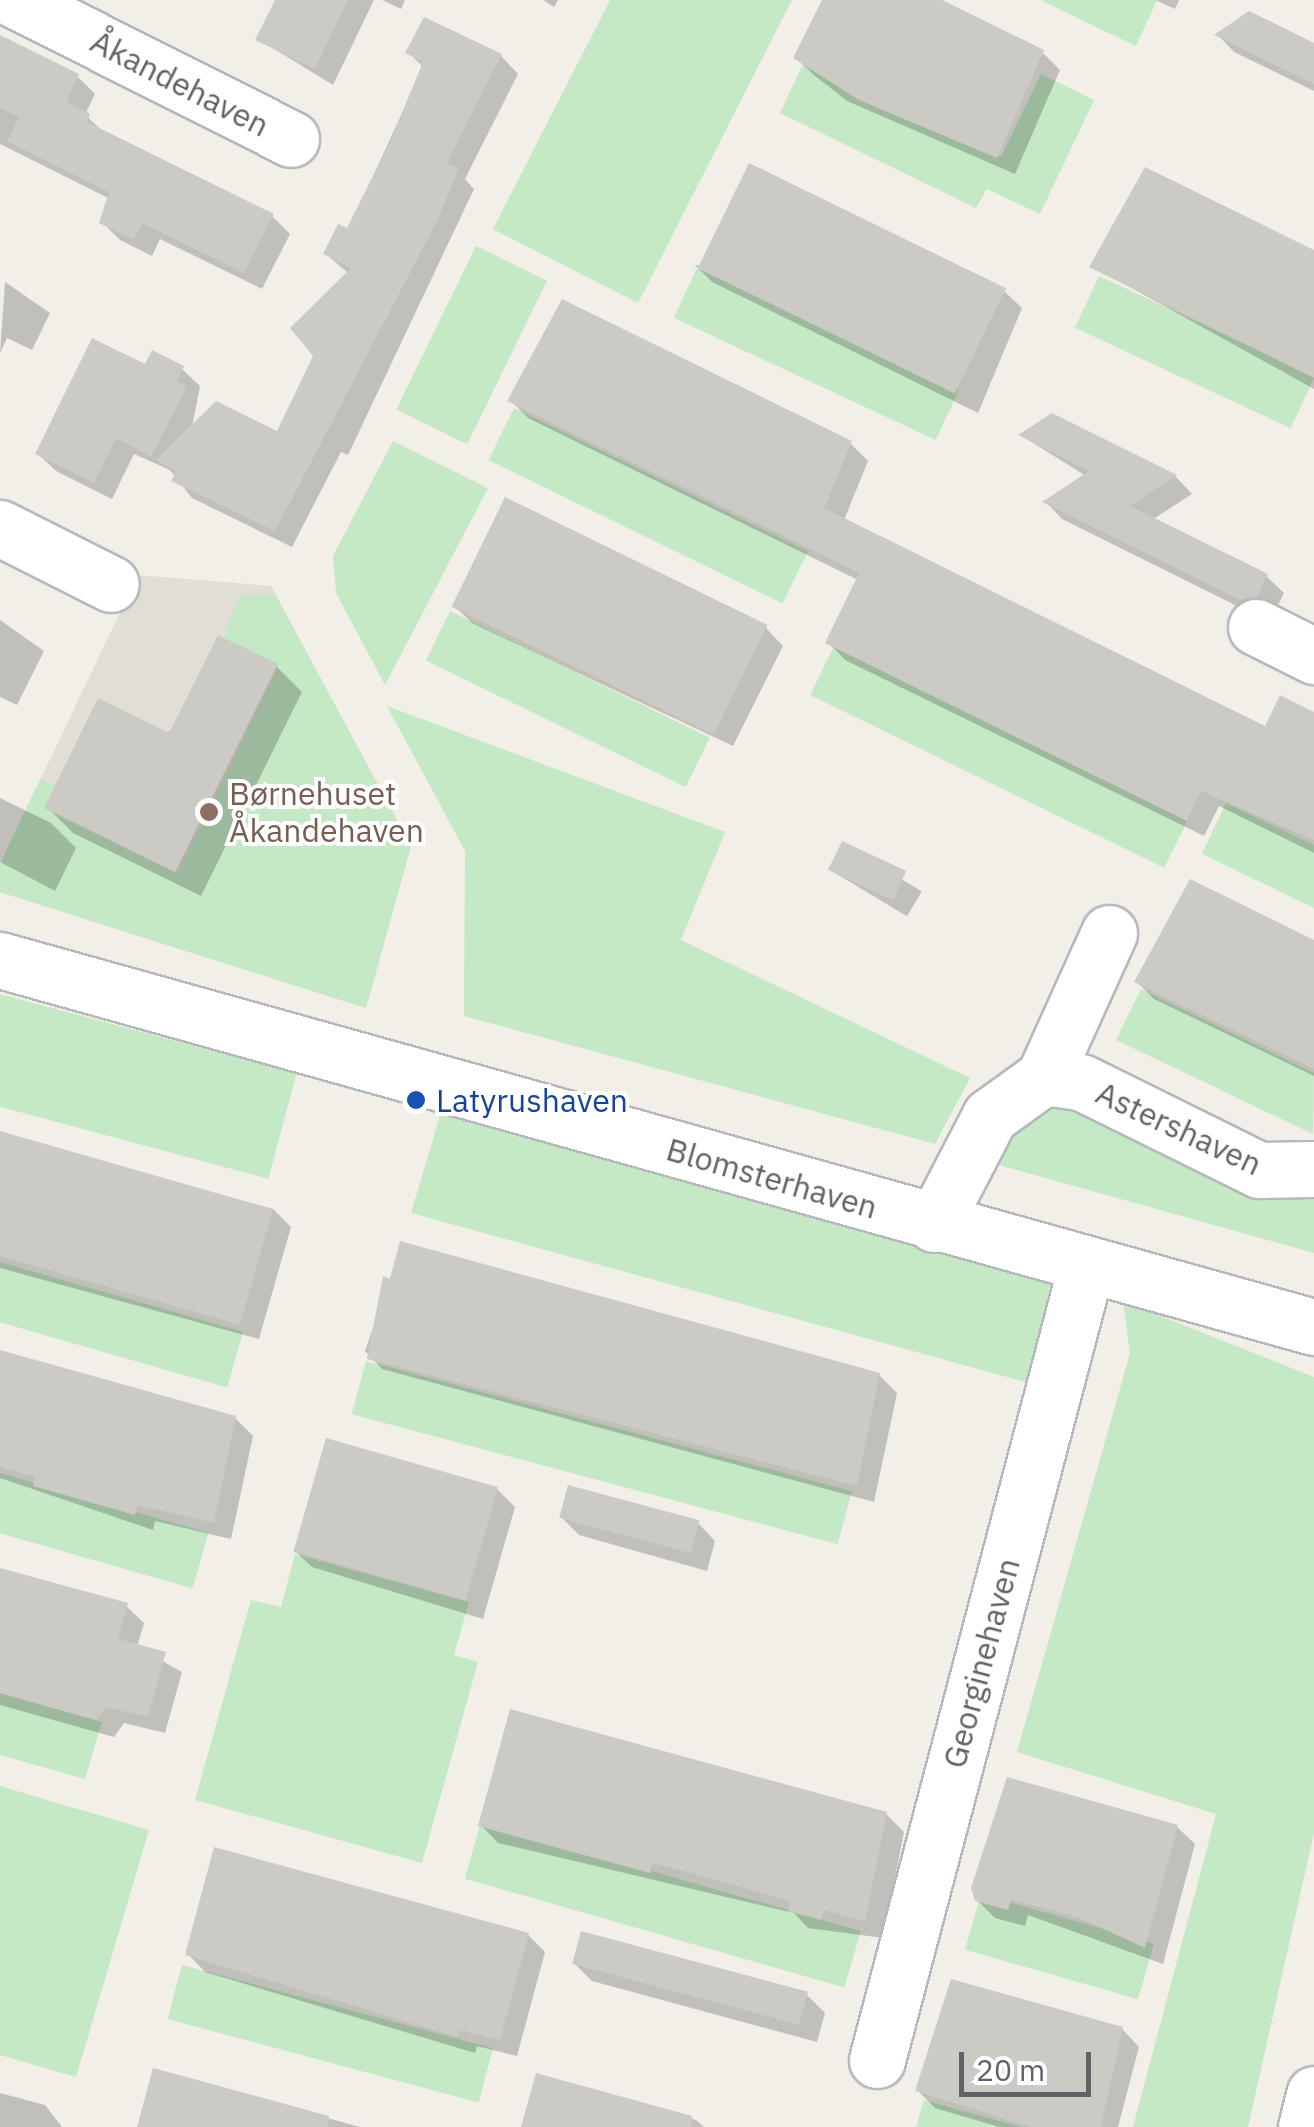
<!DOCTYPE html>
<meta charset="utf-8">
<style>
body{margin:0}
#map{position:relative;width:1314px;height:2127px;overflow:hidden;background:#f1efe8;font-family:"IBM Plex Sans",sans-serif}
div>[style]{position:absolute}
.education>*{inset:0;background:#e1ded6}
.green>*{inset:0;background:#c5e8c5;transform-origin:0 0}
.shadow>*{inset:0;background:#0003;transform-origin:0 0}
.building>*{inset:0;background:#cccac5;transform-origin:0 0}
.roads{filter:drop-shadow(2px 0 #b5b8bc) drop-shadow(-2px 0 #b5b8bc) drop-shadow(0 2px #b5b8bc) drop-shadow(0 -2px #b5b8bc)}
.minor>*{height:55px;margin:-27.5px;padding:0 27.5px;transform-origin:27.5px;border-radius:27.5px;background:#fff}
.dots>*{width:28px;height:28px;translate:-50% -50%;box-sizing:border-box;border:5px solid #fff;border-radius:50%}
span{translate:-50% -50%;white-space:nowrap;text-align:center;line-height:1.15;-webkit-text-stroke:8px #fff;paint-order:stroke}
.street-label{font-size:32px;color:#5f6368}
.education-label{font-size:32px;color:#785e54}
.left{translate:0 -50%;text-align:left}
.transit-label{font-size:32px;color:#164399}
.scale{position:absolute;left:959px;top:2052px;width:132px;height:45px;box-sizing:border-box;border:5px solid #5f6368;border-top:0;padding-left:12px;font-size:30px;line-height:35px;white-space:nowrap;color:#5f6368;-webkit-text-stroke:8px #fff;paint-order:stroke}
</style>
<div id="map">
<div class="education">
<i style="clip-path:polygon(138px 575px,271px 586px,411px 846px,366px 1008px,0 892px,0 864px)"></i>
</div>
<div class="green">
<i style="clip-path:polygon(610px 0,792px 0,638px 303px,493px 229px)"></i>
<i style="clip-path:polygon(1040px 0,1157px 0,1136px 46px)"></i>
<i style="clip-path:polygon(804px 62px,1001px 157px,1041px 74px,1094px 100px,1040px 214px,987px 189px,976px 208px,780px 113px)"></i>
<i style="left:476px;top:246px;width:79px;height:182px;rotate:26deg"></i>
<i style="left:697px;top:268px;width:289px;height:55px;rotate:25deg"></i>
<i style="left:1099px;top:276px;width:238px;height:57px;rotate:25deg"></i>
<i style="left:514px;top:408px;width:327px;height:58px;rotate:26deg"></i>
<i style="clip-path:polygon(393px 441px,488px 488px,385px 685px,336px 593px,333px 556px)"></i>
<i style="clip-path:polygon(275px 594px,411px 846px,366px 1008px,0 892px,0 864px,40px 779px,94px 804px,140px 800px,119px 846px,178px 874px,276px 672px,221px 645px,228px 624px,241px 595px)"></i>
<i style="left:450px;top:611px;width:289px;height:55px;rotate:26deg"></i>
<i style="left:836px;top:642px;width:394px;height:59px;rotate:26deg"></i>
<i style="clip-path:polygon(387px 706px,725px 832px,681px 940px,970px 1078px,935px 1144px,464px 1016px,465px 851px)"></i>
<i style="clip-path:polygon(1226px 803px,1314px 845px,1314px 908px,1202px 854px)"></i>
<i style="clip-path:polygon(1141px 989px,1314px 1073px,1313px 1134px,1116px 1040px)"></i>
<i style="left:0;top:994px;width:307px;height:109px;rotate:15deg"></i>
<i style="clip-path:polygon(1044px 1092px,1314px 1180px,1314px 1253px,985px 1161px)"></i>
<i style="clip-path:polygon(442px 1109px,1030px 1272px,1050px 1285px,1029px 1383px,411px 1213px)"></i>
<i style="left:0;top:1262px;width:253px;height:58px;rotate:16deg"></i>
<i style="clip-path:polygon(1123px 1301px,1314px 1377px,1314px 1833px,1248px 2127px,1133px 2127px,1216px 1814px,1017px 1752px,1130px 1353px)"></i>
<i style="left:366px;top:1361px;width:503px;height:55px;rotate:15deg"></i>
<i style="left:0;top:1473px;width:217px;height:58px;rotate:16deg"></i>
<i style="clip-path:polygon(295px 1554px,469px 1602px,454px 1655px,478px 1662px,422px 1863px,195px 1800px,251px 1600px,281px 1607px)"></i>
<i style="clip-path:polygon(0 1693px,102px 1722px,85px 1779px,0 1755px)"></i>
<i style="clip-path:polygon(0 1786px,149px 1830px,76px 2077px,0 2055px)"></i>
<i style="left:481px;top:1822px;width:395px;height:59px;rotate:16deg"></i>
<i style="left:981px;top:1894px;width:180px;height:58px;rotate:16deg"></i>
<i style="left:182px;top:1965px;width:322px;height:56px;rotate:15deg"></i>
<i style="clip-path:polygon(924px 2100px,1022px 2127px,916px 2127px)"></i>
</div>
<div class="shadow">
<i style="clip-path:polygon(278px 0,374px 0,333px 85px,258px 39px)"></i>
<i style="clip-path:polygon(382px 0,405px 0,401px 9px)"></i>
<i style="clip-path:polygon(543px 0,558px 0,554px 7px)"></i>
<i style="clip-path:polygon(829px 0,936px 0,1042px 52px,1060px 70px,1015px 174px,847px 101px,814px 75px,796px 58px)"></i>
<i style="clip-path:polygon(1156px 0,1179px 0,1175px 9px)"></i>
<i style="clip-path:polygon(1218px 35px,1314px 46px,1314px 91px,1234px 52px)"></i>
<i style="clip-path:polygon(0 38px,77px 76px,95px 94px,85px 115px,107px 135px,272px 216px,290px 234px,262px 289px,160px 239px,152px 256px,120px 240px,102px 222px,110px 199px,0 144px)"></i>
<i style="clip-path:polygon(408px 52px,501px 56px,518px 74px,465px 179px,474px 189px,348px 455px,341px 452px,292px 547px,192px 498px,170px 470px,134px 454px,112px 499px,56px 471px,38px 454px,147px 368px,182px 369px,200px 386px,192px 427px,279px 434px,349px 274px,326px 254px,348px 231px,423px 67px)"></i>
<i style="clip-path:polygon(1146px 170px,1314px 253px,1314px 389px,1092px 266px)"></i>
<i style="clip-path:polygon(695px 265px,1004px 291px,1022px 308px,978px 413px,712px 282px)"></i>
<i style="clip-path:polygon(5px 282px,50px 313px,32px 350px,7px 338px,0 353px)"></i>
<i style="clip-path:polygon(510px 400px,850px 443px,868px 461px,844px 520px,1266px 729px,1314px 715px,1314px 853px,1219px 806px,1204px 836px,845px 660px,828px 642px,858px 580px,528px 418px)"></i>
<i style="clip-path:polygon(1052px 416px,1176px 477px,1192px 494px,1152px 520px,1266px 576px,1284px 593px,1274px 613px,1259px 617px,1062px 519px,1046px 502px,1086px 476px,1022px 436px)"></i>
<i style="clip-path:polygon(454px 606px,766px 628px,783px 646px,733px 746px,472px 623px)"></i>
<i style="clip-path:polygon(0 620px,44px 651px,17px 705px,0 697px)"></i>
<i style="clip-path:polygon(276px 666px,302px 692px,201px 896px,73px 833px,47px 807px)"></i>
<i style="clip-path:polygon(0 798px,51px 823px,76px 848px,55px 891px,0 862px)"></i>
<i style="left:843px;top:844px;width:92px;height:29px;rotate:31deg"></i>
<i style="clip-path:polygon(1314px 943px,1314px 1076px,1154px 999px,1137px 982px)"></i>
<i style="clip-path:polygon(0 1134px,273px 1209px,291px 1227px,259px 1339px,0 1268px)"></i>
<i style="clip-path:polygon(402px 1244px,879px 1375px,897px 1393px,874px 1502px,382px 1369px,365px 1351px)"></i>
<i style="clip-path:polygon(0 1353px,235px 1418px,253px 1436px,231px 1539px,155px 1521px,153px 1530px,0 1478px)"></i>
<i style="clip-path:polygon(497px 1489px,515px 1507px,483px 1619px,312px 1567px,294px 1550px)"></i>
<i style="clip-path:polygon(562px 1518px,698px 1523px,715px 1541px,707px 1571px,579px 1535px)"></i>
<i style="clip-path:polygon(0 1570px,126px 1606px,144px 1623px,137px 1647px,182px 1672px,165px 1733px,124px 1723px,114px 1737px,0 1705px)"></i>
<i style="clip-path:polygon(886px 1814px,904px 1832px,883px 1938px,808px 1928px,794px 1913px,498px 1843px,481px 1825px)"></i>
<i style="clip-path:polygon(1177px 1827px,1195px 1844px,1163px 1964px,1028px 1915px,1025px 1926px,995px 1918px,977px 1900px)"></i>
<i style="clip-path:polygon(528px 1935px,545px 1952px,517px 2056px,477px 2046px,475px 2053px,205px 1972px,188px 1954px)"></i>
<i style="clip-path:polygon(574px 1963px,807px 1995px,825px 2013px,817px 2042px,592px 1981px)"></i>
<i style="clip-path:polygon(1122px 2029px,1139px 2047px,1118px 2127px,999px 2127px,935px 2108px,918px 2091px)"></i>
<i style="clip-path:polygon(155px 2071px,360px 2127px,140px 2127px)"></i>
<i style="clip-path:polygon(537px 2076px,696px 2120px,704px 2127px,523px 2127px)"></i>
<i style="clip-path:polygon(0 2093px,45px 2105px,62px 2127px,0 2127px)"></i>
</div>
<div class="building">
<i style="clip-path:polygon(275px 0,348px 0,315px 69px,255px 40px)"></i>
<i style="clip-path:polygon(822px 0,942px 0,1044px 50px,997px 158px,859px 100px,793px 58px)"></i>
<i style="clip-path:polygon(1249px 11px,1314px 43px,1314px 84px,1214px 35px)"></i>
<i style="clip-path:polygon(424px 17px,502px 54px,447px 164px,459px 169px,436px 223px,275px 531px,171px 481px,176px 471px,156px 460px,216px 401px,277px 431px,313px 356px,290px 328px,351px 268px,323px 254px,338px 224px,347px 228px,390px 142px,423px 62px,405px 53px)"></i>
<i style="clip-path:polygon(0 35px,79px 74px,66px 102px,90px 114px,87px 122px,274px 214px,244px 273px,142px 223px,134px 240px,99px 223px,109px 192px,7px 141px,19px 117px,0 108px)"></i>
<i style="left:749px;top:163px;width:286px;height:117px;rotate:26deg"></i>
<i style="clip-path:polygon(1145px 167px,1314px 250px,1314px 378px,1089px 267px)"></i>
<i style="clip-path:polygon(562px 299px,852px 441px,824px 508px,1265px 726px,1280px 695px,1314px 712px,1314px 840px,1201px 791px,1187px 821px,825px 643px,859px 573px,507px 401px)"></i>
<i style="clip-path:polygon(92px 338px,145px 364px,152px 350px,184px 366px,177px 381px,187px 386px,151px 457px,116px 438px,94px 483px,35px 454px)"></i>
<i style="clip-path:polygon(1052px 413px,1177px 475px,1130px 506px,1268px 574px,1257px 596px,1240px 600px,1042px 502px,1089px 471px,1018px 435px)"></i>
<i style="left:505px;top:497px;width:292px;height:122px;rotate:26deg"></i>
<i style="clip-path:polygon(218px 635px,278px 664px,175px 872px,44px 808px,98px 698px,169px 733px)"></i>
<i style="left:842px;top:841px;width:71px;height:32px;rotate:25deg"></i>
<i style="clip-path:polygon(1190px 879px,1314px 940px,1314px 1069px,1134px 982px)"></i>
<i style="left:0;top:1131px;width:284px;height:120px;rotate:16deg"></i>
<i style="clip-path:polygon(400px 1241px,880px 1373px,857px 1486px,367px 1359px,383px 1276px,390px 1279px)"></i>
<i style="clip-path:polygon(0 1350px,236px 1416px,214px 1523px,138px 1505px,135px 1515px,33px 1486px,35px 1477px,0 1467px)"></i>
<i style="left:326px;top:1438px;width:179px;height:118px;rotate:16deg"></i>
<i style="left:568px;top:1485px;width:136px;height:34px;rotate:15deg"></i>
<i style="clip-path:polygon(0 1568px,128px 1603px,118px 1639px,166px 1652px,148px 1717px,106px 1707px,96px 1720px,0 1693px)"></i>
<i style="clip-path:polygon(510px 1709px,887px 1812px,865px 1921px,824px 1910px,821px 1920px,788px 1911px,790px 1901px,688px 1872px,652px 1863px,650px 1873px,478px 1826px)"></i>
<i style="clip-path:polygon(1007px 1777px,1178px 1825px,1145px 1948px,1080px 1918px,1011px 1899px,1008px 1910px,975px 1901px,971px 1888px)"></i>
<i style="clip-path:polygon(214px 1847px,529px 1933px,500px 2040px,460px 2030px,457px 2037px,185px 1955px)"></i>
<i style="left:581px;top:1931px;width:235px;height:34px;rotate:15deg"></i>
<i style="clip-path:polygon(951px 1979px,1123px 2027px,1101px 2127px,1031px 2127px,915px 2091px)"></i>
<i style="clip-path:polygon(153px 2068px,329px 2116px,328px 2127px,137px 2127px)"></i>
<i style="clip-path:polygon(536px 2073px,692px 2116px,691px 2127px,521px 2127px)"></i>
</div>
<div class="roads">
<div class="minor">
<i style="left:15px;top:0;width:309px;rotate:26.7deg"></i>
<i style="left:0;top:528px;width:124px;rotate:26.8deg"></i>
<i style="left:1256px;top:627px;width:65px;rotate:26.6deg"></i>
<i style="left:0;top:960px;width:1364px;rotate:15.61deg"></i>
<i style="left:1044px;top:1077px;width:158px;rotate:-65.7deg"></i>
<i style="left:934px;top:1224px;width:122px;rotate:-62.6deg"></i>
<i style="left:990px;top:1116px;width:67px;rotate:-35.8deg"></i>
<i style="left:1044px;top:1077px;width:37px;rotate:8deg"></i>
<i style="left:1081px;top:1082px;width:199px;rotate:26.3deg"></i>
<i style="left:1259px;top:1170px;width:55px;rotate:-1deg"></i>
<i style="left:877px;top:2060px;width:820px;rotate:-75.24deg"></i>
<i style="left:1306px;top:2127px;width:34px;rotate:-76deg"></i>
</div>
</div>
<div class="dots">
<i style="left:209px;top:812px;background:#8d6e63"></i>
<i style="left:416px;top:1100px;background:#1a4fb4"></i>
</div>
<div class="street-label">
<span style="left:180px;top:83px;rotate:27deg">Åkandehaven</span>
<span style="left:1179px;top:1128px;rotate:25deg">Astershaven</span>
<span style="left:772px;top:1178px;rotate:16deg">Blomsterhaven</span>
<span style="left:981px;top:1663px;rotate:-75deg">Georginehaven</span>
</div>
<div class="education-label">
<span class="left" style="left:229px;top:812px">Børnehuset<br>Åkandehaven</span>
</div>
<div class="transit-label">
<span class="left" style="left:436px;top:1100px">Latyrushaven</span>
</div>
<div class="scale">20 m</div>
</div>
